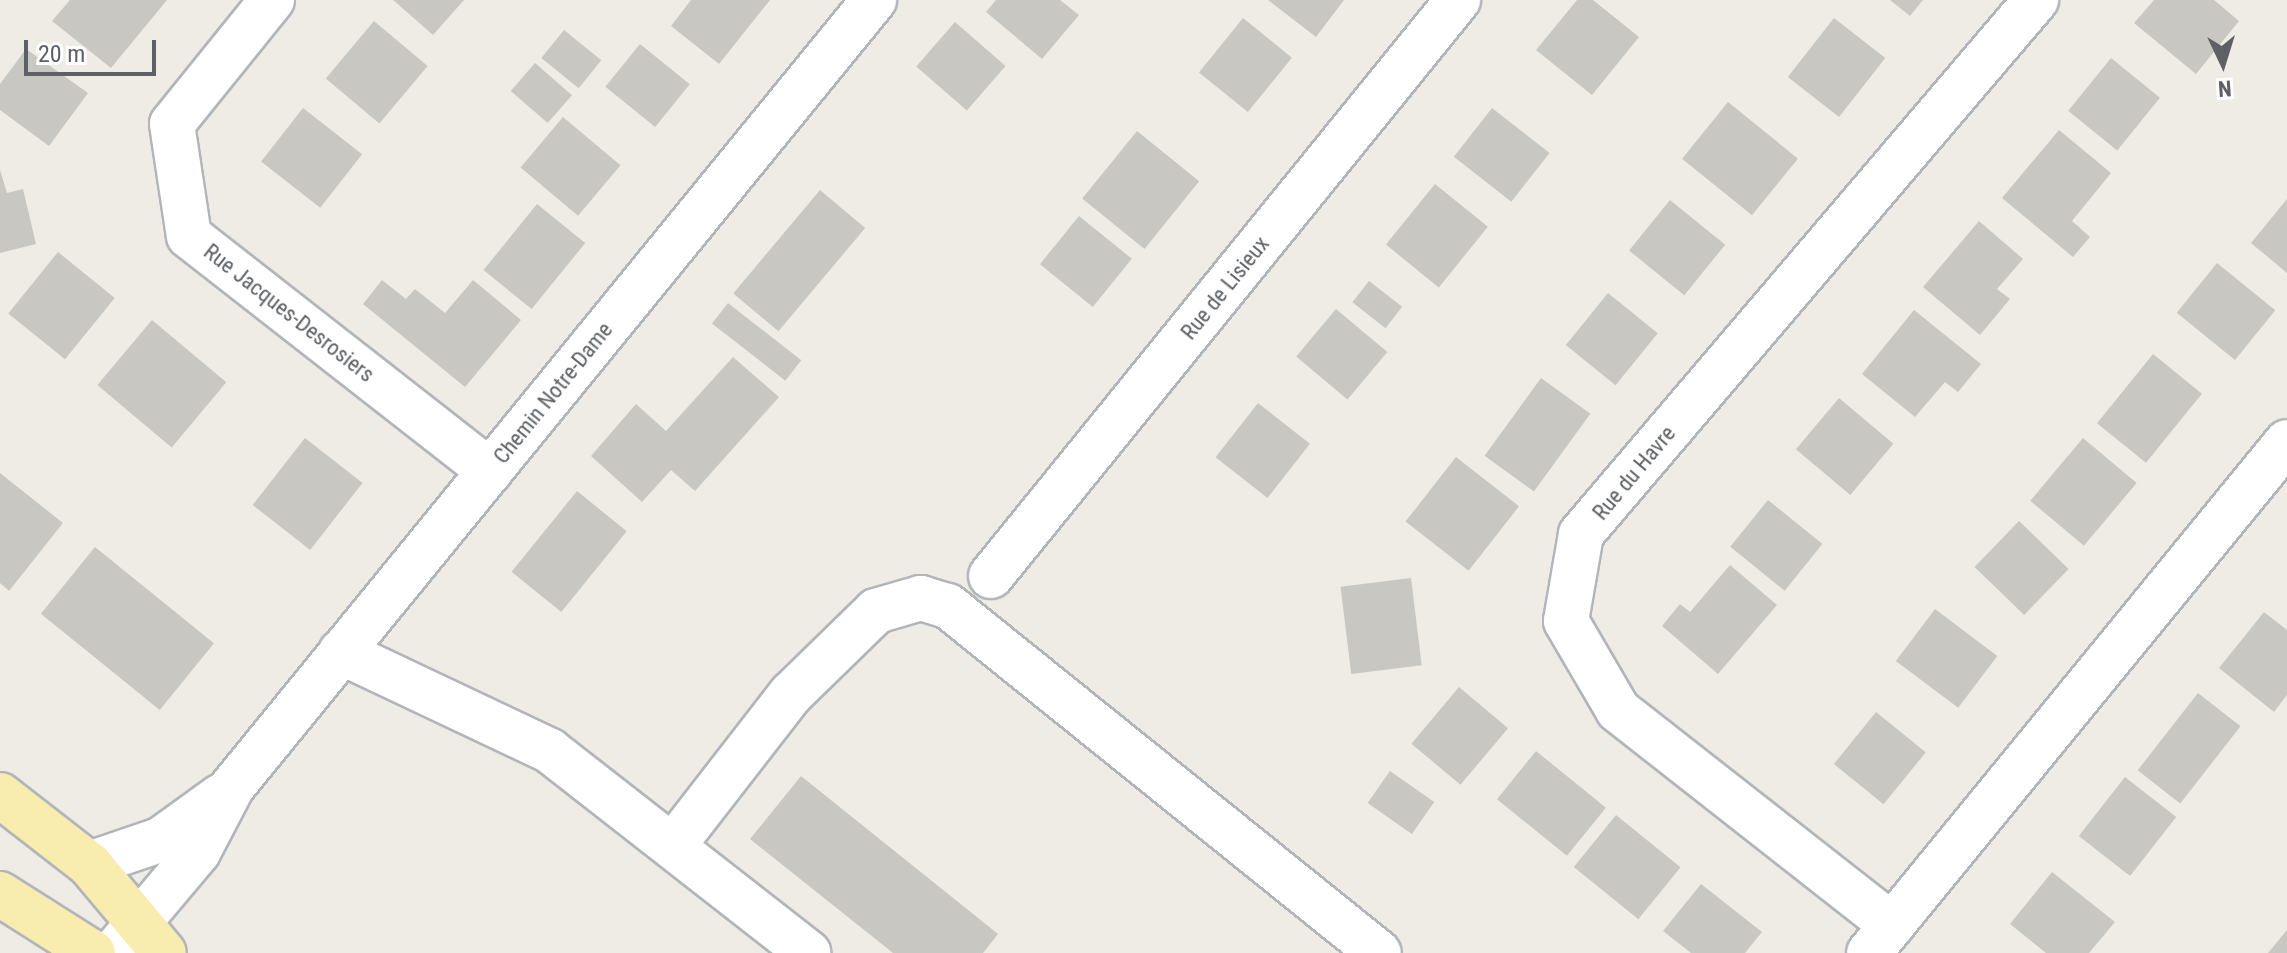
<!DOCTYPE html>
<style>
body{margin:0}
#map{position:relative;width:2287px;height:953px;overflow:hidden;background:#eeece5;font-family:"Roboto Condensed",sans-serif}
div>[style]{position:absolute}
.building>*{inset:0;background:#c9c7c2;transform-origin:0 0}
.roads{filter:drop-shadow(2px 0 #b2b5b9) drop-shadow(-2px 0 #b2b5b9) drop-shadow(0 2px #b2b5b9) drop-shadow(0 -2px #b2b5b9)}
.minor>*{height:44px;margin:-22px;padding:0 22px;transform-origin:22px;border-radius:22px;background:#fff}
.major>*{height:44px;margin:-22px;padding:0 22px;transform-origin:22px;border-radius:22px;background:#f8ecaf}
span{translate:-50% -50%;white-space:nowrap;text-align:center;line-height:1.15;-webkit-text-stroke:7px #fff;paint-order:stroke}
.street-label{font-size:22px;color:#5d6064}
.north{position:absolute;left:2183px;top:24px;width:80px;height:80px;-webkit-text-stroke:6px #fff;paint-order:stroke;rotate:176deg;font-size:22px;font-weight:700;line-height:32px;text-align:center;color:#5d6064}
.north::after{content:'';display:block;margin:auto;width:28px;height:36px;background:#5d6064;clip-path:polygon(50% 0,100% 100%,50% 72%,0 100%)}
.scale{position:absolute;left:24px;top:40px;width:132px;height:36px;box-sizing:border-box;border:4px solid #5d6064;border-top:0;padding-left:10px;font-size:24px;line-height:28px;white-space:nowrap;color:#5d6064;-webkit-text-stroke:6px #fff;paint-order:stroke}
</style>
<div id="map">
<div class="building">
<i style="clip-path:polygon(70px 0,167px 0,111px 68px,52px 21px)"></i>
<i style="clip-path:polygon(393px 0,464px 0,433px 35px)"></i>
<i style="clip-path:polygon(691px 0,770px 0,719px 64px,671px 26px)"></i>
<i style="clip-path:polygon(996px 0,1060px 0,1079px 15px,1042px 59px,986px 12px)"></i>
<i style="clip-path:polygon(1268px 0,1344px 0,1316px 37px)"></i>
<i style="clip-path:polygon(1577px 0,1593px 0,1639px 37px,1592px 95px,1536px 50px)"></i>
<i style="clip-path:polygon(1890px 0,1923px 0,1910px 16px)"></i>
<i style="clip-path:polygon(2154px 0,2214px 0,2239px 21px,2196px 74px,2134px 23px)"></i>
<i style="left:1243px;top:18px;width:63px;height:70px;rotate:39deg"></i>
<i style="left:1834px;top:18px;width:65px;height:75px;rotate:38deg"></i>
<i style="left:374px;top:21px;width:70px;height:75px;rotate:40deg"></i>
<i style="left:955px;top:22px;width:67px;height:59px;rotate:41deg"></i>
<i style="left:564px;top:30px;width:48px;height:36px;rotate:39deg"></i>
<i style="left:640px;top:44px;width:64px;height:55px;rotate:39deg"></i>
<i style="clip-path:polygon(26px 49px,88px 93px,49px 146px,0 110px,0 84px)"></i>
<i style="left:2111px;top:58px;width:63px;height:68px;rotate:39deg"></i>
<i style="left:535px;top:63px;width:49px;height:37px;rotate:41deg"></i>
<i style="left:1728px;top:102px;width:90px;height:73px;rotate:39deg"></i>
<i style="left:303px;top:108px;width:75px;height:68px;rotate:38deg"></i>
<i style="left:1492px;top:108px;width:73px;height:62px;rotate:38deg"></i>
<i style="left:563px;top:117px;width:75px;height:66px;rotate:40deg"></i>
<i style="clip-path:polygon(2059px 130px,2111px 173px,2072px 221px,2090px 237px,2073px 257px,2002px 198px)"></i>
<i style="left:1137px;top:131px;width:80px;height:87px;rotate:39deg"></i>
<i style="clip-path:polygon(0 170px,7px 193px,23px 189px,36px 244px,0 253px)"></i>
<i style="left:1435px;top:184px;width:68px;height:78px;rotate:39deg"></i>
<i style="left:820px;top:190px;width:59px;height:135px;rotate:40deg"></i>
<i style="clip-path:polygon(2287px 199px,2287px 273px,2251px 243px)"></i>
<i style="left:1670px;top:200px;width:71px;height:65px;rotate:39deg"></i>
<i style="left:537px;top:204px;width:62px;height:85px;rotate:39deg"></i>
<i style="left:1079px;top:216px;width:68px;height:62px;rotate:39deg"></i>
<i style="clip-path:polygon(1979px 221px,2023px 259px,1997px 289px,2010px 299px,1980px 335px,1923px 287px)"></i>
<i style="left:58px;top:252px;width:73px;height:79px;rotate:39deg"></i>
<i style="left:2217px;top:263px;width:75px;height:64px;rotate:39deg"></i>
<i style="clip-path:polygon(382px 280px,406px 299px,415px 289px,445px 313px,473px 280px,521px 320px,465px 387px,363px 304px)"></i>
<i style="left:1369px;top:281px;width:42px;height:27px;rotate:38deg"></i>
<i style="left:1608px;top:293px;width:64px;height:67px;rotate:39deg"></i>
<i style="left:728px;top:303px;width:93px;height:26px;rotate:38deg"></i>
<i style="left:1336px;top:309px;width:67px;height:62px;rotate:40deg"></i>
<i style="clip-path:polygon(1914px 310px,1981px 364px,1958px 392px,1945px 382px,1915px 417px,1862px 374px)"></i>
<i style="left:152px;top:320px;width:97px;height:85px;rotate:40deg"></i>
<i style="left:2153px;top:354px;width:63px;height:89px;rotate:39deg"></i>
<i style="clip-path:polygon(733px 357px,779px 397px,695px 491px,671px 470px,642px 502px,591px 456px,636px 404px,666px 431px)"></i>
<i style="left:1541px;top:378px;width:61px;height:96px;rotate:36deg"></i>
<i style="left:1839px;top:398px;width:71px;height:67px;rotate:40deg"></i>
<i style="left:1258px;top:403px;width:66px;height:69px;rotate:38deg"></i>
<i style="left:305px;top:438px;width:73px;height:85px;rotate:38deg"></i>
<i style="left:2083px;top:438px;width:70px;height:82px;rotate:40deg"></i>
<i style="left:1456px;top:457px;width:80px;height:82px;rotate:38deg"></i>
<i style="clip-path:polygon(0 473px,63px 523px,9px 591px,0 583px)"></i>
<i style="left:577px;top:491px;width:64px;height:104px;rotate:39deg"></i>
<i style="left:1768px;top:500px;width:70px;height:60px;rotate:39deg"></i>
<i style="left:2019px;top:521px;width:69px;height:64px;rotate:44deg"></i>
<i style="left:95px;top:547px;width:153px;height:86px;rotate:39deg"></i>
<i style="clip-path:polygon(1730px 565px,1777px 605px,1718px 674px,1662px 626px,1680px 604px,1690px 612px)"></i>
<i style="left:1411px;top:578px;width:88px;height:71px;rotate:83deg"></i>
<i style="left:1935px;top:609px;width:78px;height:65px;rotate:37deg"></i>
<i style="clip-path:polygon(2264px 612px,2287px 630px,2287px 695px,2274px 712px,2219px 668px)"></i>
<i style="left:1459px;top:687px;width:64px;height:74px;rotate:40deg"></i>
<i style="left:2198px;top:693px;width:54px;height:98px;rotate:38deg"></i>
<i style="left:1876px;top:712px;width:64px;height:67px;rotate:39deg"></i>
<i style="left:1536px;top:751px;width:90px;height:62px;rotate:39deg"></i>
<i style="left:1390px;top:771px;width:54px;height:39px;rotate:35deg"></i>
<i style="clip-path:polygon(801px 776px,998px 934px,983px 953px,893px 953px,750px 839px)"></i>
<i style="left:2125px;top:777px;width:65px;height:75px;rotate:38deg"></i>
<i style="left:1616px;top:815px;width:83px;height:67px;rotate:39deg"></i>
<i style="clip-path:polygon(2052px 872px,2115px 922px,2089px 953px,2046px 953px,2010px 924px)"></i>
<i style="clip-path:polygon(1701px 884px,1762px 932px,1745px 953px,1691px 953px,1663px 931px)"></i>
<i style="clip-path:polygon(2287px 930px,2287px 953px,2268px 953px)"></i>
</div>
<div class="roads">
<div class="minor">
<i style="left:272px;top:0;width:159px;rotate:128.9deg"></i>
<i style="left:172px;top:124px;width:113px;rotate:81.4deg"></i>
<i style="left:189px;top:236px;width:382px;rotate:38deg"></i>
<i style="left:991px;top:576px;width:742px;rotate:-50.97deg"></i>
<i style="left:341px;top:652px;width:231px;rotate:25.3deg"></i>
<i style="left:550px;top:751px;width:328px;rotate:38deg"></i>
<i style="left:676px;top:842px;width:187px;rotate:-52.2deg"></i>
<i style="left:791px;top:694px;width:119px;rotate:-44.3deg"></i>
<i style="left:876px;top:611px;width:47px;rotate:-16.1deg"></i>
<i style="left:921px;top:598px;width:28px;rotate:17deg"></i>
<i style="left:948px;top:606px;width:553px;rotate:38.84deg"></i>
<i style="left:89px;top:864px;width:75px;rotate:-18.7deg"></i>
<i style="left:160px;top:840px;width:75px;rotate:-35.8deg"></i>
<i style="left:1892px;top:925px;width:348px;rotate:-141.9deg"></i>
<i style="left:1618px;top:710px;width:103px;rotate:-120.3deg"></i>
<i style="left:1566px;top:621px;width:88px;rotate:-80.2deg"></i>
<i style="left:1581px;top:534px;width:702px;rotate:-49.57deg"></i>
<i style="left:113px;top:953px;width:132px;rotate:-49.9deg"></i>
<i style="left:198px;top:852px;width:73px;rotate:-62.4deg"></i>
<i style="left:232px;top:787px;width:1016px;rotate:-50.79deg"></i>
<i style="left:1869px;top:953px;width:660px;rotate:-50.72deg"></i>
</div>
<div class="major">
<i style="left:0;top:795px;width:113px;rotate:37.8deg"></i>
<i style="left:89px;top:864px;width:116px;rotate:49.9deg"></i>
<i style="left:0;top:894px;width:110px;rotate:32.4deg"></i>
</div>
</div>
<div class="street-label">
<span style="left:1225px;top:288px;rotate:-51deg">Rue de Lisieux</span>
<span style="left:289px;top:313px;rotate:38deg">Rue Jacques-Desrosiers</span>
<span style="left:553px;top:393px;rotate:-51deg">Chemin Notre-Dame</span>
<span style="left:1634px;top:473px;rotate:-50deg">Rue du Havre</span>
</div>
<div class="north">N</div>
<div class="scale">20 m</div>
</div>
